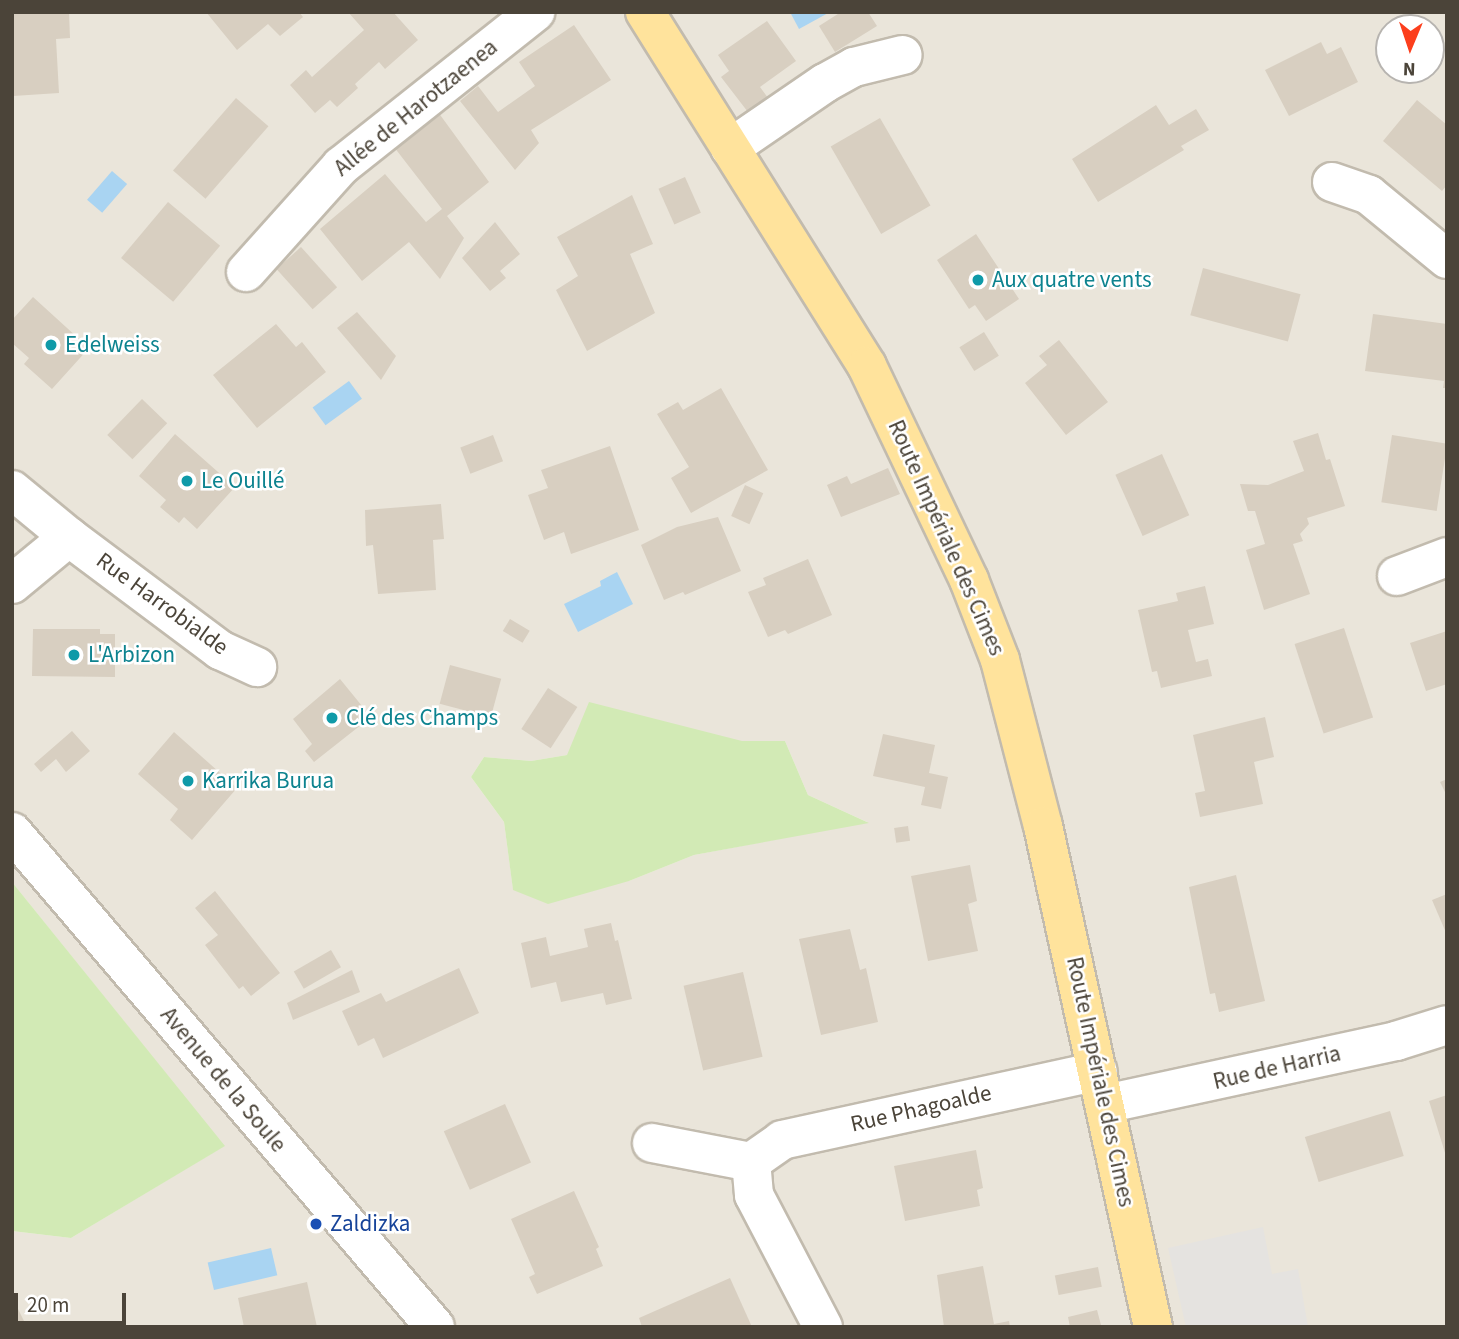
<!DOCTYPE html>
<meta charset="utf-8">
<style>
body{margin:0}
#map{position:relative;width:1459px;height:1339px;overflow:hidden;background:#f6f3ec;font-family:"Source Sans 3",sans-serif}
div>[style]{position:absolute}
.residential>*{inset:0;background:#eae5da}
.green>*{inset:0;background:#d2eab5}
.parking>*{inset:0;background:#e5e3e0}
.water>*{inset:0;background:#a9d4f2;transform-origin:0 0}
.building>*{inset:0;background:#d8cfc1;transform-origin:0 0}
.roads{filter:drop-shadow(2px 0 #c2bbae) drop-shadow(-2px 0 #c2bbae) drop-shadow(0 2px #c2bbae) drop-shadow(0 -2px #c2bbae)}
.minor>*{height:38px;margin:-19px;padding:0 19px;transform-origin:19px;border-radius:19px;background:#fff}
.major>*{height:38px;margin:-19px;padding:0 19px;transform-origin:19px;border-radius:19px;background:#ffe39c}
.dots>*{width:19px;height:19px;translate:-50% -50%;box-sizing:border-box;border:4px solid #fff;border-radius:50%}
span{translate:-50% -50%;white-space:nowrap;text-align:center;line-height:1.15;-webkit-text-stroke:5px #fff;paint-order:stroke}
.street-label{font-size:23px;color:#4b4439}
.culture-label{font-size:23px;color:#0d838f}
.left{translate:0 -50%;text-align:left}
.transit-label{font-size:23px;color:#164399}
.frame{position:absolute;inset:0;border:14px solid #4b4439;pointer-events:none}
.north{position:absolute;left:1375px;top:14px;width:70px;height:70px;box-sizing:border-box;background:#fff;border:2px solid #b7b4b0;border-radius:50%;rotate:182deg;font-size:19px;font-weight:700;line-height:28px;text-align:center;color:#4b4439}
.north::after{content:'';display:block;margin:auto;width:24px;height:32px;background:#fc3f1d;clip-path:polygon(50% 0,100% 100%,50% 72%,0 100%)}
.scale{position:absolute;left:14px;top:1293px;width:112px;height:32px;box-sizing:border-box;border:4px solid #4b4439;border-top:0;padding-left:9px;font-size:21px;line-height:24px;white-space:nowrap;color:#4b4439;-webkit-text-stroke:5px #fff;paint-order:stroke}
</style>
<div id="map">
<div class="residential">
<i style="clip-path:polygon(evenodd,12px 12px,1447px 12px,1447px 1327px,12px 1327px,12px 1231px,71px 1238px,224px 1146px,12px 882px,12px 12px,1389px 28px,1431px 28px,1431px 70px,1389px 70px,1389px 28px,12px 12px,742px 741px,785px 741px,808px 795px,867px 822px,694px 855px,629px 881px,513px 889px,504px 822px,471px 777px,484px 757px,531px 761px,567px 755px,742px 741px)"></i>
</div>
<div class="green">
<i style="clip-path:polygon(589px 702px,742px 741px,785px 741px,808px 795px,869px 823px,694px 855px,629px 881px,548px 904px,513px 890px,504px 822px,471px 777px,484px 757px,531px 761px,567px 755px)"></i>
<i style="clip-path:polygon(12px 882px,225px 1146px,71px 1238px,12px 1231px)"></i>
</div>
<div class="parking">
<i style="clip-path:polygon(1263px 1227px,1272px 1274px,1298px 1269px,1308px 1327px,1186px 1327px,1168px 1248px)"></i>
</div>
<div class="water">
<i style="clip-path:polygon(790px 12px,830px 12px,799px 29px)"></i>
<i style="left:112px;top:171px;width:20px;height:38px;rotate:41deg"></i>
<i style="left:349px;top:381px;width:22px;height:45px;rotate:54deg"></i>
<i style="clip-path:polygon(617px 572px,633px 604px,578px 632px,564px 604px,601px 586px,600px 581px)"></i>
<i style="left:271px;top:1248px;width:28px;height:65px;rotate:77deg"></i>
</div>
<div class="building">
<i style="clip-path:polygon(12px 12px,69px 12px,70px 38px,56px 39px,59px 93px,13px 96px)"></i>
<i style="clip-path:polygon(206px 12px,299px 12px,303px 17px,280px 36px,268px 24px,237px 50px)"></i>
<i style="clip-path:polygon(348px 12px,393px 12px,418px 40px,385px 69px,379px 62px,355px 84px,358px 88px,337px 107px,330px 100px,315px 113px,290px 85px,306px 70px,312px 77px,364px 30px)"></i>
<i style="clip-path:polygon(841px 12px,868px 12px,877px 26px,835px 52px,819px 26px)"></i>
<i style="clip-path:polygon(767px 21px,796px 61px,760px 87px,771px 102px,751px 116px,721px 77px,729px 71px,718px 55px)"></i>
<i style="clip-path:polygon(574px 25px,611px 80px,531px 130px,539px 143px,515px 170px,460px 101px,478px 86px,498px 112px,535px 86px,519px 62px)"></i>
<i style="clip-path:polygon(1321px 42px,1327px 54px,1341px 47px,1358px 82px,1289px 116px,1265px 70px)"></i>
<i style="left:236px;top:98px;width:43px;height:96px;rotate:41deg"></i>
<i style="clip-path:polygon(1417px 100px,1447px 125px,1447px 185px,1442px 191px,1383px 141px)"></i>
<i style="clip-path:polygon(1156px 105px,1169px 125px,1196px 109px,1209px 130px,1181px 146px,1184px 150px,1098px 202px,1072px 159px)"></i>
<i style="clip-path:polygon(438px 112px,489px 182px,447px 216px,464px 238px,440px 279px,409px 242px,362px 281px,320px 229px,385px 174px,426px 222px,442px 209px,394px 147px)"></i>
<i style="left:880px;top:118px;width:101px;height:57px;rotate:60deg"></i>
<i style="left:685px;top:177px;width:39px;height:29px;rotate:66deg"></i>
<i style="clip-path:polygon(632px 195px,653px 244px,630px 254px,655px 313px,587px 351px,556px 290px,578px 276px,557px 237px)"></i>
<i style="left:168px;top:202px;width:68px;height:73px;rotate:40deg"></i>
<i style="clip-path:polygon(495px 222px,520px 254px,500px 271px,506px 278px,490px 291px,462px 258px)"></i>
<i style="clip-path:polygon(976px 234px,1019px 299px,986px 321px,975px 305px,969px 309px,937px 260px)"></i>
<i style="left:301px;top:247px;width:54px;height:33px;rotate:48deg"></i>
<i style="left:1203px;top:268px;width:101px;height:49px;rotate:15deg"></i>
<i style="clip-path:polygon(33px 297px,89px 348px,52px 389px,24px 364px,29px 358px,12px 343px,12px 320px)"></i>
<i style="clip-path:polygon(357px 312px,396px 356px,381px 380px,337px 328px)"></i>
<i style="clip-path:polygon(1373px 314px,1447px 324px,1447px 388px,1443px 388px,1444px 381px,1365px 371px)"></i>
<i style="clip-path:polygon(276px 324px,296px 347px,302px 342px,326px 372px,257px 428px,213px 375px)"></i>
<i style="left:984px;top:332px;width:28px;height:29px;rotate:58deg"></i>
<i style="clip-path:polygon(1059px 340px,1108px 402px,1066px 435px,1025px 383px,1047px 365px,1039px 356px)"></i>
<i style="clip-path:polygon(721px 388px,768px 470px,691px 513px,671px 478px,689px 467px,657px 414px,678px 402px,683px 410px)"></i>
<i style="left:142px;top:399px;width:35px;height:50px;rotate:44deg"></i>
<i style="clip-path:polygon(1318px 433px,1326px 460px,1330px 459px,1345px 506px,1307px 518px,1309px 524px,1300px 534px,1303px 541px,1293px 544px,1310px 594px,1264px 610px,1246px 550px,1265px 544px,1255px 511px,1248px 511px,1240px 484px,1268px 485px,1304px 471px,1293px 441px)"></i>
<i style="clip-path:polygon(175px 434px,235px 487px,197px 529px,184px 517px,179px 523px,160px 507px,166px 500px,139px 476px)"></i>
<i style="left:493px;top:435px;width:28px;height:35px;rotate:69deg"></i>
<i style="left:1392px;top:435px;width:56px;height:68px;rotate:9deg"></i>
<i style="clip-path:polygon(610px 446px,639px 530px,571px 554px,564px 532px,544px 540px,528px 495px,548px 488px,541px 470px)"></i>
<i style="left:1162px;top:454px;width:67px;height:51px;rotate:66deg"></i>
<i style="clip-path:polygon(888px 468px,900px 494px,841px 517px,827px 485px,847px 476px,851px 484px)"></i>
<i style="left:745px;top:485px;width:20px;height:34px;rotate:24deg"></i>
<i style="clip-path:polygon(441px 504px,444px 539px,433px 540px,436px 590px,378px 594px,373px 545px,366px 546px,365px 510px)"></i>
<i style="clip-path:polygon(718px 517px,741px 571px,685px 595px,683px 592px,664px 600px,641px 545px,677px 527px)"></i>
<i style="clip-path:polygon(808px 559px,832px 615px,788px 634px,785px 630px,768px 637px,748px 592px,766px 585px,763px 578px)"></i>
<i style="clip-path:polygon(1205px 586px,1214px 624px,1188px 630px,1196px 662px,1208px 659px,1212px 676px,1161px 688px,1157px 671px,1152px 672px,1138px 610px,1178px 601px,1176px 593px)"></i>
<i style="left:510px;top:619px;width:23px;height:14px;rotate:31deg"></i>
<i style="left:1344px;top:628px;width:94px;height:52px;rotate:72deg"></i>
<i style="clip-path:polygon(33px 629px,100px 629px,100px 634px,115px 634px,115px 677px,32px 676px)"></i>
<i style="clip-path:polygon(1447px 631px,1447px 684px,1426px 691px,1410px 643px)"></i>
<i style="left:450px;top:665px;width:53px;height:40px;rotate:15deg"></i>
<i style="clip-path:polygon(340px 679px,371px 717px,314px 762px,305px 751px,312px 744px,293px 719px)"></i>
<i style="left:548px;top:688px;width:35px;height:49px;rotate:33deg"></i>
<i style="clip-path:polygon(1265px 717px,1274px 757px,1254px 762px,1263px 804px,1200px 817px,1195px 793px,1205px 791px,1193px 735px)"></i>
<i style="clip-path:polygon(72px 731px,90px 751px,66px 772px,56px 759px,41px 772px,34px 764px)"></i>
<i style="clip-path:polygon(174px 732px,237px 788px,192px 840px,170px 820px,178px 809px,138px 774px)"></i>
<i style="clip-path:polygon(883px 734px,935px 745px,929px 773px,948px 777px,941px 809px,921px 805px,925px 787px,873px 776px)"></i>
<i style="clip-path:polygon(1447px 779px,1447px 796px,1440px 782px)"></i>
<i style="left:908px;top:826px;width:15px;height:14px;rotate:82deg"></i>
<i style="clip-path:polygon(970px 865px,977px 901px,968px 904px,978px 951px,928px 961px,911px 876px)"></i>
<i style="clip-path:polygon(1236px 875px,1265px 1001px,1219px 1012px,1215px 993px,1210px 994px,1189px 887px)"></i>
<i style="clip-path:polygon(215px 891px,280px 973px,251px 996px,243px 986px,239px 989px,205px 945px,218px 935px,195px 908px)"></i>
<i style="clip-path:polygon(1447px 894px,1447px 935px,1432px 900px)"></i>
<i style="clip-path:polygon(611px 923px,615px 941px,618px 940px,632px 999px,606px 1005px,603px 993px,561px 1002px,556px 982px,531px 988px,521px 943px,546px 937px,550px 956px,588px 947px,584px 929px)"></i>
<i style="clip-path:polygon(850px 929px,860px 970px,866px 968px,878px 1022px,821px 1035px,799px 939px)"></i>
<i style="left:331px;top:950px;width:20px;height:43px;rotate:60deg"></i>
<i style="clip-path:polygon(459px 968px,479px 1013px,383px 1058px,374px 1038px,358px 1046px,342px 1011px,381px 993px,386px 1002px)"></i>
<i style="clip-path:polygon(352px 970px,360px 992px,293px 1020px,287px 1003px)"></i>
<i style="left:743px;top:972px;width:87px;height:61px;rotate:77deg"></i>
<i style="clip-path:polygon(1447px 1095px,1447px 1156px,1446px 1156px,1429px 1101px)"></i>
<i style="left:505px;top:1104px;width:64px;height:67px;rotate:66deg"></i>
<i style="left:1390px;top:1111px;width:47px;height:89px;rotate:73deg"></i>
<i style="clip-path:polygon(976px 1150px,983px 1188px,977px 1190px,980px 1206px,905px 1221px,894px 1166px)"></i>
<i style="clip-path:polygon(574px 1191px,599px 1247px,596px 1249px,603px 1266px,537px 1294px,529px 1277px,535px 1274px,511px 1219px)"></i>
<i style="clip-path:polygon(983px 1266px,994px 1324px,1009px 1321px,1010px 1327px,944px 1327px,937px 1275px)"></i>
<i style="left:1098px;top:1267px;width:20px;height:44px;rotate:79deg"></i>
<i style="clip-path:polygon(730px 1278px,752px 1327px,642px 1327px,639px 1318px)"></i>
<i style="clip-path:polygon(307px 1282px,317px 1327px,244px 1327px,238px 1298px)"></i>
<i style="clip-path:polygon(12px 1297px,27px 1327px,12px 1327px)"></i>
<i style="clip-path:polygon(1097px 1310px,1101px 1325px,1070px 1327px,1068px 1317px)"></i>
</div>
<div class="roads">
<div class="minor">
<i style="left:730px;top:148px;width:115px;rotate:-34.4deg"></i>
<i style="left:825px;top:83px;width:33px;rotate:-29deg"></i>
<i style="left:854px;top:67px;width:50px;rotate:-13.8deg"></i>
<i style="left:1332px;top:182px;width:39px;rotate:19deg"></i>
<i style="left:1369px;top:195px;width:101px;rotate:39.4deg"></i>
<i style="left:246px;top:272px;width:142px;rotate:-48.1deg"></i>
<i style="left:341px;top:166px;width:248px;rotate:-38.4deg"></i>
<i style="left:12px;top:490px;width:74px;rotate:39.5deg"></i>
<i style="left:69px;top:537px;width:189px;rotate:36.8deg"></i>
<i style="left:220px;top:650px;width:41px;rotate:24.7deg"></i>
<i style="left:1397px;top:576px;width:53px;rotate:-20.8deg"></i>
<i style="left:12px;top:584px;width:74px;rotate:-39.5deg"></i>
<i style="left:12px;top:832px;width:651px;rotate:49.48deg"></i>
<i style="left:1105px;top:1104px;width:298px;rotate:-12.2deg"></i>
<i style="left:1396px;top:1041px;width:53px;rotate:-17.4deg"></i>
<i style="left:652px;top:1143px;width:101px;rotate:10.9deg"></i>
<i style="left:823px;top:1327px;width:149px;rotate:-117.6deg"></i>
<i style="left:754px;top:1195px;width:33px;rotate:-95deg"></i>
<i style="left:751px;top:1162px;width:38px;rotate:-35deg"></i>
<i style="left:782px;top:1140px;width:323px;rotate:-12.3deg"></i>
</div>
<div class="major">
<i style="left:645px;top:12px;width:418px;rotate:57.9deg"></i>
<i style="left:867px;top:366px;width:237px;rotate:64.5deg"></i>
<i style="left:969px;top:580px;width:86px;rotate:68.8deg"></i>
<i style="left:1000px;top:660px;width:171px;rotate:75.5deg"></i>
<i style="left:1043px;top:826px;width:513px;rotate:77.62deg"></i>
</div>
</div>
<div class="dots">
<i style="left:978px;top:280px;background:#0f9aa8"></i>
<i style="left:51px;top:345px;background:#0f9aa8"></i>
<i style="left:187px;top:481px;background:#0f9aa8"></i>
<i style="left:74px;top:655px;background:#0f9aa8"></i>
<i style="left:332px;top:718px;background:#0f9aa8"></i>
<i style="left:188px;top:781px;background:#0f9aa8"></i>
<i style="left:316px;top:1224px;background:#1a4fb4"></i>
</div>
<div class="street-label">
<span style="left:416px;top:108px;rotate:-39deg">Allée de Harotzaenea</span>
<span style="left:946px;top:538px;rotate:66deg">Route Impériale des Cimes</span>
<span style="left:162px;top:604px;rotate:36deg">Rue Harrobialde</span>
<span style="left:1277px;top:1068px;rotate:-13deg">Rue de Harria</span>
<span style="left:223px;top:1080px;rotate:50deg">Avenue de la Soule</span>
<span style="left:1100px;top:1082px;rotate:78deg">Route Impériale des Cimes</span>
<span style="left:921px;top:1109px;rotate:-13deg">Rue Phagoalde</span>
</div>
<div class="culture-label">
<span class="left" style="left:992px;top:280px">Aux quatre vents</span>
<span class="left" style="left:65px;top:345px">Edelweiss</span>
<span class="left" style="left:201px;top:481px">Le Ouillé</span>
<span class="left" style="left:88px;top:655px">L'Arbizon</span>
<span class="left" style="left:346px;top:718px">Clé des Champs</span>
<span class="left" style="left:202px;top:781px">Karrika Burua</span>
</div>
<div class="transit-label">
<span class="left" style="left:330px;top:1224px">Zaldizka</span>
</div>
<div class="frame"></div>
<div class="north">N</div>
<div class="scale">20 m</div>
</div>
